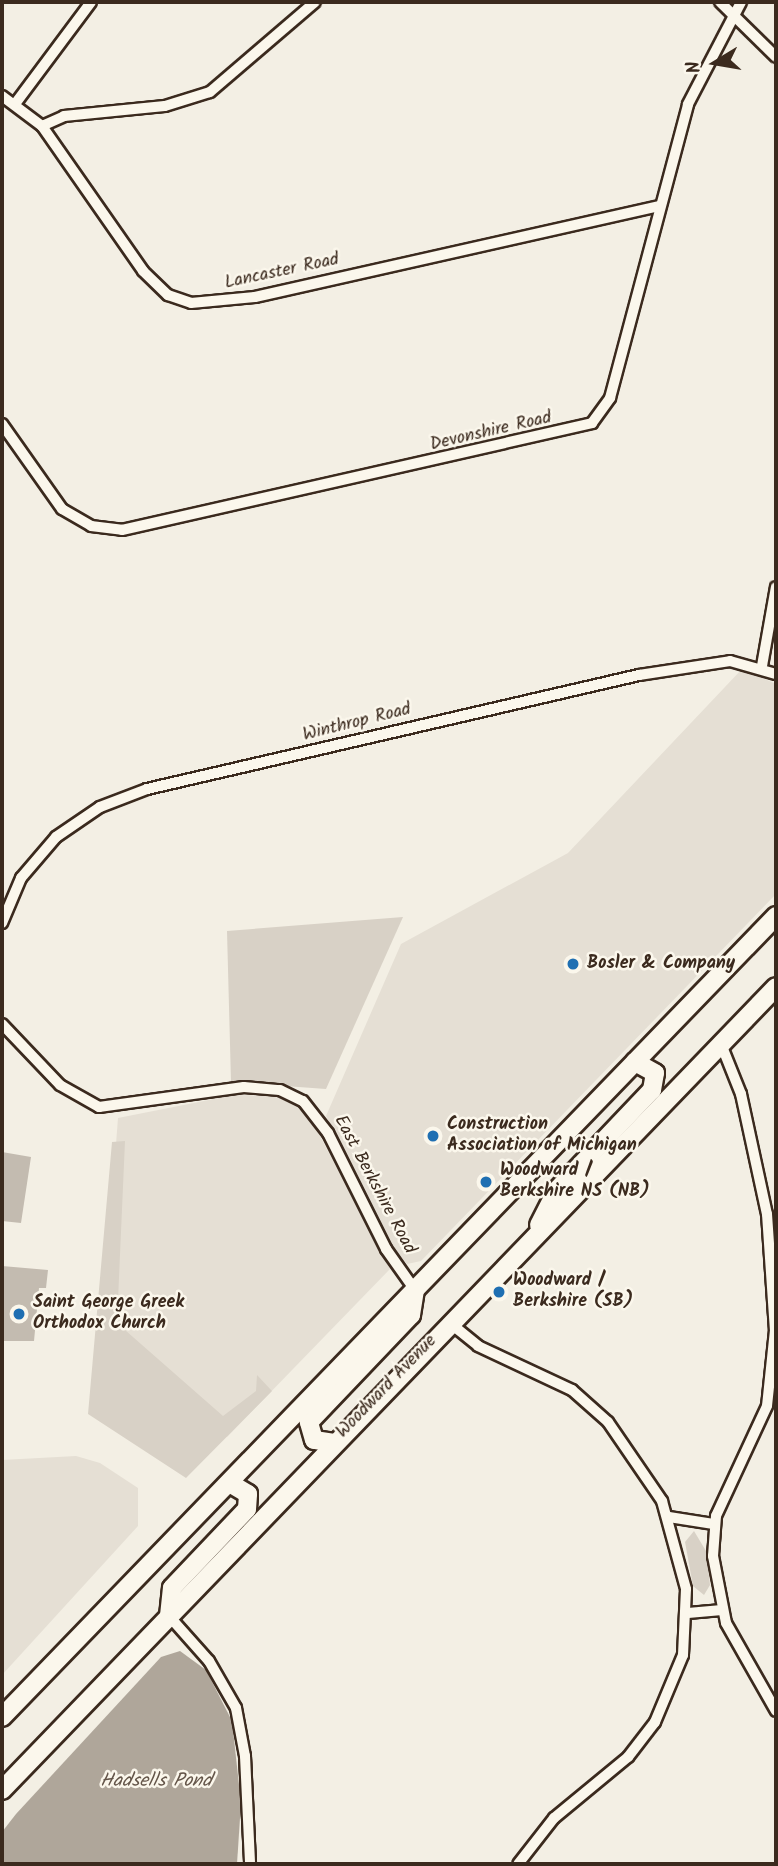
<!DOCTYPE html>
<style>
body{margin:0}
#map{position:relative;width:778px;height:1866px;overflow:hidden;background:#f3efe4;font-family:Kalam,sans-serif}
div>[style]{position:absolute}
.built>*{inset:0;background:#e5dfd4}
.green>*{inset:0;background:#d8d1c6}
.water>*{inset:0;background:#afa69a}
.building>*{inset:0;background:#c3bbb0}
.roads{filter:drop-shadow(2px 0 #3b2a1e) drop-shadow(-2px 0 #3b2a1e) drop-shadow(0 2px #3b2a1e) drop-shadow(0 -2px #3b2a1e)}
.minor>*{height:10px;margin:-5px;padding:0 5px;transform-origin:5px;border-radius:5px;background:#fbf7ec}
.primary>*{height:18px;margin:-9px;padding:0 9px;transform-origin:9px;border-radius:9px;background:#fbf7ec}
.dots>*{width:19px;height:19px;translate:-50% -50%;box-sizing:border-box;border:4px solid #fbf7ec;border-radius:50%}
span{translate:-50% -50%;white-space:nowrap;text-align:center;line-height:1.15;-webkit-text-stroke:5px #fbf7ec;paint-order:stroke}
.street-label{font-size:18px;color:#3b2a1e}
.poi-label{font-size:18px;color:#3b2a1e;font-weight:700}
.left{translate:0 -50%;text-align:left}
.water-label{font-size:19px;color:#645549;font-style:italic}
.frame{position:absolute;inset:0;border:4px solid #3b2a1e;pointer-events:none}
.north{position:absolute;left:680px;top:28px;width:70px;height:70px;-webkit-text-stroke:5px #fbf7ec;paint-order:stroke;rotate:259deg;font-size:19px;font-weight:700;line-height:28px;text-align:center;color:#3b2a1e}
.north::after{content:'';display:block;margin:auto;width:24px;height:32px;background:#3b2a1e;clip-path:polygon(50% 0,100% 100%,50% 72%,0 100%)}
</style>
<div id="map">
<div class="built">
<i style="clip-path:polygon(742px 669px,776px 684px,776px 894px,421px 1261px,407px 1264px,390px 1243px,326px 1116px,401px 944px,568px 853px)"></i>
<i style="clip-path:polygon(234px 1095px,276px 1096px,308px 1113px,390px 1269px,227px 1437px,103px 1314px,118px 1118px)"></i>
<i style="clip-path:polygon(76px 1456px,100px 1463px,138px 1488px,138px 1526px,2px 1675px,2px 1460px)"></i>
</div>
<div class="green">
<i style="clip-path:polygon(403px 917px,326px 1089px,231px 1082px,227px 931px)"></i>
<i style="clip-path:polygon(125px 1141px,117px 1323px,223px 1416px,256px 1391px,257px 1375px,272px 1391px,186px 1478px,88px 1414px,112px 1142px)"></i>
<i style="clip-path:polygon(694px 1531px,706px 1551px,710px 1585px,704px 1595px,693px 1586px,685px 1542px)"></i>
</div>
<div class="water">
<i style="clip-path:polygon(180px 1651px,206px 1670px,232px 1721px,241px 1803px,237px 1864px,2px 1864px,2px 1832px,16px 1814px,161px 1657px)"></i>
</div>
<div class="building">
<i style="clip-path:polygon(2px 1152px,31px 1157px,21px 1223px,2px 1221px)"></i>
<i style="clip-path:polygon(2px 1266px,48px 1270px,46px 1288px,39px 1288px,34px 1341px,2px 1341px)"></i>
</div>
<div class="roads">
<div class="minor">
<i style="left:720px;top:2px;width:78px;rotate:44.5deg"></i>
<i style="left:2px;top:96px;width:50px;rotate:36.9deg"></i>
<i style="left:42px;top:126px;width:177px;rotate:55.1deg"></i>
<i style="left:143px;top:271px;width:35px;rotate:44deg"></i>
<i style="left:168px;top:295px;width:24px;rotate:19deg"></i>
<i style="left:191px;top:303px;width:64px;rotate:-5.4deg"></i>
<i style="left:255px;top:297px;width:415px;rotate:-12.7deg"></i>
<i style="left:15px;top:104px;width:127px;rotate:-53.3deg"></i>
<i style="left:42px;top:126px;width:24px;rotate:-24deg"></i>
<i style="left:64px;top:116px;width:101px;rotate:-5.7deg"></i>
<i style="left:165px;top:106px;width:47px;rotate:-17.3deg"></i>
<i style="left:210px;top:92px;width:138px;rotate:-40.6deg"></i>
<i style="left:2px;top:424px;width:104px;rotate:54.8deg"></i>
<i style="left:62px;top:509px;width:34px;rotate:30deg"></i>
<i style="left:91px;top:526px;width:31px;rotate:7deg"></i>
<i style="left:122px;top:530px;width:482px;rotate:-12.8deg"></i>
<i style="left:592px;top:423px;width:31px;rotate:-54deg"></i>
<i style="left:610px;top:398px;width:304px;rotate:-75.1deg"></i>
<i style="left:688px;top:104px;width:115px;rotate:-62.5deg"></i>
<i style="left:762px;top:666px;width:80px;rotate:-80deg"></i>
<i style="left:2px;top:923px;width:49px;rotate:-67.1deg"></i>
<i style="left:21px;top:878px;width:54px;rotate:-49.5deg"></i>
<i style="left:56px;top:837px;width:53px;rotate:-34.3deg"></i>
<i style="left:100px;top:807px;width:50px;rotate:-21deg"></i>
<i style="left:147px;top:789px;width:505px;rotate:-13.05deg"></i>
<i style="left:639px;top:675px;width:92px;rotate:-8.7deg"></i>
<i style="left:730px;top:661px;width:48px;rotate:15.8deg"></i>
<i style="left:2px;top:1024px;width:84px;rotate:46.4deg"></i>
<i style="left:60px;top:1085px;width:45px;rotate:29.4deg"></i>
<i style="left:99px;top:1107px;width:146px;rotate:-7.9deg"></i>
<i style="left:244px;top:1087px;width:36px;rotate:5deg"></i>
<i style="left:280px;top:1090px;width:25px;rotate:26deg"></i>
<i style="left:303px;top:1101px;width:41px;rotate:52deg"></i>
<i style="left:328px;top:1133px;width:130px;rotate:63.4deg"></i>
<i style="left:386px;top:1249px;width:50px;rotate:54.7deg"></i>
<i style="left:721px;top:1044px;width:54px;rotate:68.2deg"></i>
<i style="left:741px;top:1094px;width:123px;rotate:77.8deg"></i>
<i style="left:767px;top:1214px;width:116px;rotate:86.1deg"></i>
<i style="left:775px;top:1330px;width:76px;rotate:96deg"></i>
<i style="left:767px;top:1406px;width:121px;rotate:114.9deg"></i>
<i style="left:716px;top:1516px;width:40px;rotate:94.3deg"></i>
<i style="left:713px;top:1556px;width:68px;rotate:79deg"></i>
<i style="left:726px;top:1623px;width:101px;rotate:60.4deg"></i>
<i style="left:450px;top:1323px;width:36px;rotate:39deg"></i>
<i style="left:478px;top:1346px;width:104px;rotate:25.1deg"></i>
<i style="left:572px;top:1390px;width:48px;rotate:41.6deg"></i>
<i style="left:608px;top:1422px;width:96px;rotate:55.6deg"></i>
<i style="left:662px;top:1501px;width:91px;rotate:74.7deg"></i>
<i style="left:686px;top:1589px;width:66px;rotate:92.6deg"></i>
<i style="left:683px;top:1655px;width:73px;rotate:112.7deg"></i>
<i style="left:655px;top:1722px;width:44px;rotate:127.6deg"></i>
<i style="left:628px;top:1757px;width:96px;rotate:140.5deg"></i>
<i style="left:554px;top:1818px;width:58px;rotate:128deg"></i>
<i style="left:669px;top:1517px;width:45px;rotate:9deg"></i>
<i style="left:688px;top:1613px;width:34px;rotate:-5deg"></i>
<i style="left:169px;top:1616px;width:60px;rotate:48.4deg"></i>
<i style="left:209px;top:1661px;width:54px;rotate:60.1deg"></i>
<i style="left:236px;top:1708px;width:49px;rotate:79.4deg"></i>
<i style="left:245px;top:1756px;width:108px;rotate:87.3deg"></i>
</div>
<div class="primary">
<i style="left:539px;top:1225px;width:39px;rotate:-63deg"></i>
<i style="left:557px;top:1190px;width:138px;rotate:-46.5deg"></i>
<i style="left:652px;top:1090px;width:17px;rotate:-80deg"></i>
<i style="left:655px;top:1073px;width:23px;rotate:-151deg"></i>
<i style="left:334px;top:1443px;width:20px;rotate:-171deg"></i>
<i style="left:314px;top:1440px;width:19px;rotate:-106deg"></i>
<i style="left:309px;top:1422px;width:148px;rotate:-46.4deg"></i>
<i style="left:411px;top:1315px;width:25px;rotate:-81deg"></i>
<i style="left:169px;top:1616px;width:28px;rotate:-84deg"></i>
<i style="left:172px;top:1588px;width:109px;rotate:-46.5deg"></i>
<i style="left:247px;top:1509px;width:15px;rotate:-86deg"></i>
<i style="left:248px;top:1494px;width:21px;rotate:-149deg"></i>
<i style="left:2px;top:1717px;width:1114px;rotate:-45.98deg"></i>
<i style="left:2px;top:1790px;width:1115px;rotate:-46.05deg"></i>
</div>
</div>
<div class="dots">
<i style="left:573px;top:964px;background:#1f6fb2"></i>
<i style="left:433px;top:1136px;background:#1f6fb2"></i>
<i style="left:486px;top:1182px;background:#1f6fb2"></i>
<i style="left:499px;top:1292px;background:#1f6fb2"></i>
<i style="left:19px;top:1314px;background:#1f6fb2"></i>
</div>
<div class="street-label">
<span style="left:282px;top:272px;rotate:-12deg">Lancaster Road</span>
<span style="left:491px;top:432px;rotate:-13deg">Devonshire Road</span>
<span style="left:357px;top:723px;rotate:-14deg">Winthrop Road</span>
<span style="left:374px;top:1185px;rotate:62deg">East Berkshire Road</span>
<span style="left:387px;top:1387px;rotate:-46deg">Woodward Avenue</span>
</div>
<div class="poi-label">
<span class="left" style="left:587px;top:964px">Bosler &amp; Company</span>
<span class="left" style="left:447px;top:1136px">Construction<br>Association of Michigan</span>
<span class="left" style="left:500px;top:1182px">Woodward /<br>Berkshire NS (NB)</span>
<span class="left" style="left:513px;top:1292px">Woodward /<br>Berkshire (SB)</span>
<span class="left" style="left:33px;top:1314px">Saint George Greek<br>Orthodox Church</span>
</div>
<div class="water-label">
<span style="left:156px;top:1782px">Hadsells Pond</span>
</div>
<div class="frame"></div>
<div class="north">N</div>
</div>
